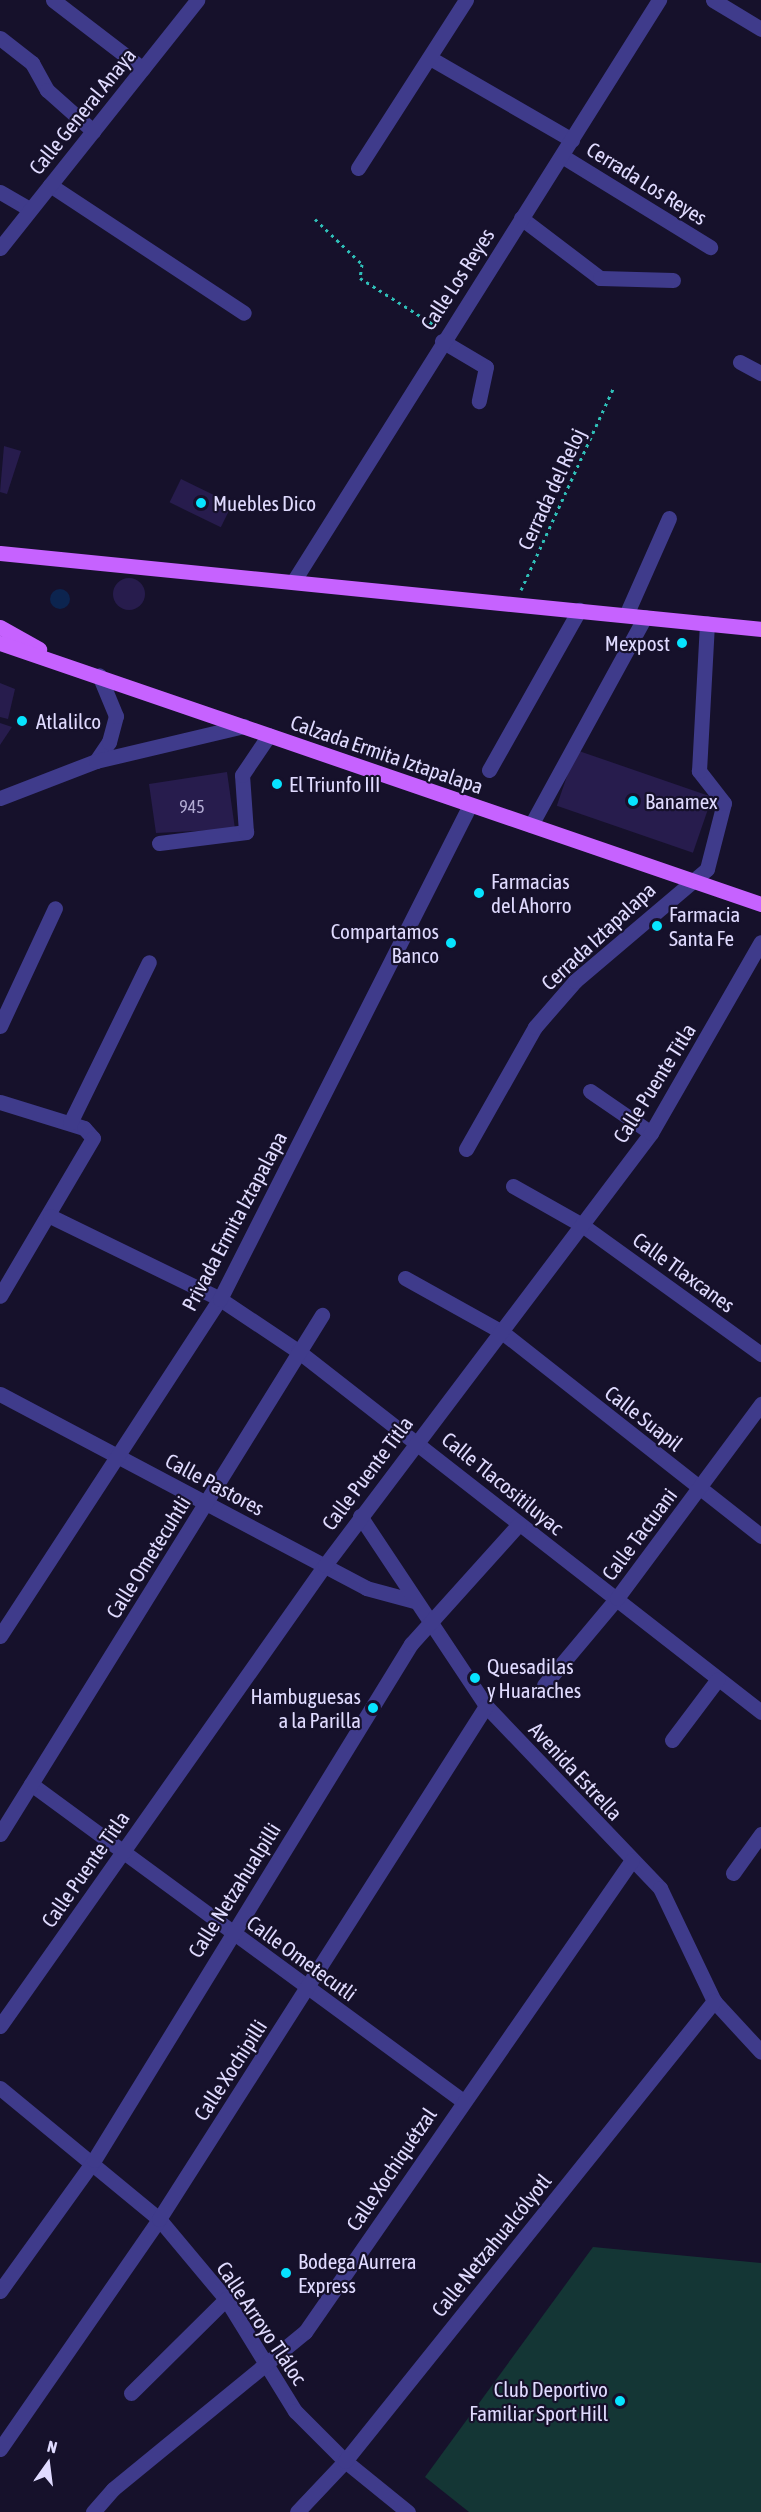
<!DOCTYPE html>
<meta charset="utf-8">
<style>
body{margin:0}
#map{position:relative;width:761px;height:2512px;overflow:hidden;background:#16112b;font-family:"Asap Condensed",sans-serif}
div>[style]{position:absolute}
.green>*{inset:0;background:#143635}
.water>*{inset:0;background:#0c244f}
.round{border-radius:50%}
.building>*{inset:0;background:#271c4d;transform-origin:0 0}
.path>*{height:3px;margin-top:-1.5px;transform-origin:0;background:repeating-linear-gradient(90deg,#2fbfb8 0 3px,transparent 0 7.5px)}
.minor>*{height:15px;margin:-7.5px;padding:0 7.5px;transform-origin:7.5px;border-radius:7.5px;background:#3f3b8b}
.major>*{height:15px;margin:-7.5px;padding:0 7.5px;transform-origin:7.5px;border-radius:7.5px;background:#c662ff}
.dots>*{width:16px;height:16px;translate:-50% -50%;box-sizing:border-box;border:3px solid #16112b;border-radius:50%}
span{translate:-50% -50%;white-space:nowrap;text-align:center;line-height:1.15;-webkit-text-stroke:4.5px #16112b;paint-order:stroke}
.number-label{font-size:18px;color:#b2abd2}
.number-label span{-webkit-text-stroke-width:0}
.street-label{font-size:21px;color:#e0dbff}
.poi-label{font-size:21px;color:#e0dbff}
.left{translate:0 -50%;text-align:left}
.right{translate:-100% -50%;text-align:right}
.north{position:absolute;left:18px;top:2434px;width:60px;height:60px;-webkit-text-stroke:4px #16112b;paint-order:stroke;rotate:14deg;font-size:16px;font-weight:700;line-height:24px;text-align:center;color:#e0dbff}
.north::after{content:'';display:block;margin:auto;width:21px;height:27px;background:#e0dbff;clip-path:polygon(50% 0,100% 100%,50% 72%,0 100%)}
</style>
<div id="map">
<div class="green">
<i style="clip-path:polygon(593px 2247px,761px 2263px,761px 2512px,469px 2512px,425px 2477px)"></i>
</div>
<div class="water">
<i class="round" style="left:50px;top:589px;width:20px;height:20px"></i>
</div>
<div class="building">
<i style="clip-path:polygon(4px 446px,21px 451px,7px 494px,0 492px)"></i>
<i style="left:181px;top:479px;width:57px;height:26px;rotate:26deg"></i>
<i class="round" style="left:113px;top:578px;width:32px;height:32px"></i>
<i style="clip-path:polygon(0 683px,15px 689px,8px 719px,0 717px)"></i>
<i style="clip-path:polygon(0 723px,12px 727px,0 745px)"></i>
<i style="left:576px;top:750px;width:144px;height:59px;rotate:19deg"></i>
<i style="clip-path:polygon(227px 772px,235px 829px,156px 833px,149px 784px)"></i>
</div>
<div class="path">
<i style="left:315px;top:219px;width:65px;rotate:43.8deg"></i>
<i style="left:362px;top:264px;width:14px;rotate:98deg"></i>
<i style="left:360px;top:278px;width:90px;rotate:32.3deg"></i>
<i style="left:521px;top:590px;width:223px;rotate:-65.4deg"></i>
</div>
<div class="minor">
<i style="left:53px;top:0;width:113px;rotate:37.5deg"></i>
<i style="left:713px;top:0;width:56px;rotate:31.1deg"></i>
<i style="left:0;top:38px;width:41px;rotate:38deg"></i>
<i style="left:32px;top:63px;width:31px;rotate:61deg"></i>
<i style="left:47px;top:90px;width:62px;rotate:41.7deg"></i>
<i style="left:430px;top:58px;width:164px;rotate:30deg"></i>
<i style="left:562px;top:156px;width:174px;rotate:31.6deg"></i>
<i style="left:358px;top:168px;width:200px;rotate:-57.3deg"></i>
<i style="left:50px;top:185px;width:232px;rotate:33.4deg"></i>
<i style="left:0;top:192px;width:34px;rotate:30deg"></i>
<i style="left:521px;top:218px;width:99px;rotate:37.2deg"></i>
<i style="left:600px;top:278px;width:73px;rotate:1.6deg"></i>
<i style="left:0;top:248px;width:317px;rotate:-51.5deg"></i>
<i style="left:442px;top:341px;width:51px;rotate:30.6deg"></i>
<i style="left:486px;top:367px;width:35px;rotate:102deg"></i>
<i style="left:740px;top:362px;width:24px;rotate:28deg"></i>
<i style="left:293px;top:582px;width:688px;rotate:-57.84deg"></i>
<i style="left:626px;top:615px;width:106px;rotate:-66.1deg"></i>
<i style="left:96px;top:761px;width:23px;rotate:-56deg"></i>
<i style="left:109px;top:742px;width:27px;rotate:-75deg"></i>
<i style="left:116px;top:716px;width:44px;rotate:-112.5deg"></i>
<i style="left:489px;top:770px;width:184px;rotate:-60.6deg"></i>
<i style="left:0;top:798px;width:103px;rotate:-21.1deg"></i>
<i style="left:96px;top:761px;width:152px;rotate:-13.3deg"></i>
<i style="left:531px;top:825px;width:237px;rotate:-61.3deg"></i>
<i style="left:159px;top:843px;width:88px;rotate:-7.2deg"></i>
<i style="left:246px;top:832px;width:57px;rotate:-94deg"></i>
<i style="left:242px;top:775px;width:48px;rotate:-56deg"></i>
<i style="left:0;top:1026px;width:130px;rotate:-65deg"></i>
<i style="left:590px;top:1091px;width:74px;rotate:34.5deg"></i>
<i style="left:0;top:1102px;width:88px;rotate:17.2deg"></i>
<i style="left:84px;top:1128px;width:13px;rotate:48deg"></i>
<i style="left:93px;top:1138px;width:183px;rotate:120.5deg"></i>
<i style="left:70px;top:1123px;width:179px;rotate:-63.9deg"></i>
<i style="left:466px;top:1149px;width:140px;rotate:-60.5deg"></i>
<i style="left:535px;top:1027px;width:61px;rotate:-49deg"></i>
<i style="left:575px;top:981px;width:173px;rotate:-40.3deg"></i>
<i style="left:707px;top:869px;width:68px;rotate:-75.6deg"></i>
<i style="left:724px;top:803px;width:41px;rotate:-128deg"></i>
<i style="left:699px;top:771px;width:148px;rotate:-86.9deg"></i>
<i style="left:513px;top:1186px;width:79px;rotate:29.5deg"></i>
<i style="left:582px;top:1225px;width:221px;rotate:35.8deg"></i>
<i style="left:50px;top:1216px;width:189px;rotate:26deg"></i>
<i style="left:220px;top:1299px;width:94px;rotate:33.7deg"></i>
<i style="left:298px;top:1351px;width:587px;rotate:37.94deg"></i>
<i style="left:405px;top:1278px;width:111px;rotate:29.1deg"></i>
<i style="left:502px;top:1332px;width:330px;rotate:38.2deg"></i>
<i style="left:0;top:1394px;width:414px;rotate:27.9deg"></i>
<i style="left:366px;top:1588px;width:50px;rotate:15.2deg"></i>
<i style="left:360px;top:1516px;width:228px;rotate:56.4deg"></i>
<i style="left:486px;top:1706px;width:252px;rotate:46.3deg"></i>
<i style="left:660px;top:1888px;width:125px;rotate:64.5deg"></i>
<i style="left:714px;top:2001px;width:69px;rotate:47.3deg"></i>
<i style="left:0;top:1636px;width:402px;rotate:-56.9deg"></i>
<i style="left:220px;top:1299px;width:554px;rotate:-63.16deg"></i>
<i style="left:544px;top:1685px;width:114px;rotate:-50deg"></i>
<i style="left:617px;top:1598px;width:242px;rotate:-53.4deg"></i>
<i style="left:672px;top:1740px;width:76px;rotate:-53deg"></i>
<i style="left:31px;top:1784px;width:536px;rotate:36.27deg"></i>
<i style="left:0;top:1834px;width:611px;rotate:-58.18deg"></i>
<i style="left:733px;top:1873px;width:48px;rotate:-54.3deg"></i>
<i style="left:0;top:2026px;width:564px;rotate:-54.82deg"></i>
<i style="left:325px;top:1565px;width:541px;rotate:-52.96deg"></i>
<i style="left:651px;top:1133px;width:220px;rotate:-60.1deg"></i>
<i style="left:0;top:2088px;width:206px;rotate:39.5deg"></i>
<i style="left:159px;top:2219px;width:104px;rotate:50.1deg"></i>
<i style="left:226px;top:2299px;width:132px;rotate:58.4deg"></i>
<i style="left:295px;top:2411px;width:71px;rotate:45deg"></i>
<i style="left:345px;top:2461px;width:81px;rotate:39deg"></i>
<i style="left:0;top:2291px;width:161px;rotate:-54.3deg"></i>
<i style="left:94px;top:2160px;width:606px;rotate:-58.44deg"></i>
<i style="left:411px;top:1644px;width:161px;rotate:-48deg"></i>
<i style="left:131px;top:2393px;width:134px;rotate:-44.7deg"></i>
<i style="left:0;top:2449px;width:280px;rotate:-55.3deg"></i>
<i style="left:159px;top:2219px;width:608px;rotate:-57.49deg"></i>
<i style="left:93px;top:2512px;width:30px;rotate:-49deg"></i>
<i style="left:113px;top:2489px;width:248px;rotate:-39.3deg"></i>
<i style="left:305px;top:2332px;width:574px;rotate:-55.29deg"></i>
<i style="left:297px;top:2512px;width:70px;rotate:-46.7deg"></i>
<i style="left:345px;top:2461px;width:590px;rotate:-51.26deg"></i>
</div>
<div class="major">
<i style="left:0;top:553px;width:765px;rotate:5.7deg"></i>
<i style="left:0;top:627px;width:45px;rotate:29.4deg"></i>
<i style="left:0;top:643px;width:805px;rotate:18.93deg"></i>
</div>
<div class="dots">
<i style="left:201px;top:503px;background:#07e4ff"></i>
<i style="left:682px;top:643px;background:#07e4ff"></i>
<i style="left:22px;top:721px;background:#07e4ff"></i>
<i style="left:277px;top:784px;background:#07e4ff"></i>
<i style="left:633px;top:801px;background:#07e4ff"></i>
<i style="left:479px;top:893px;background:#07e4ff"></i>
<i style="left:657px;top:926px;background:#07e4ff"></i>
<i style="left:451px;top:943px;background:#07e4ff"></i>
<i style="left:475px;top:1678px;background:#07e4ff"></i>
<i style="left:373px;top:1708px;background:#07e4ff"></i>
<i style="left:286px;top:2273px;background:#07e4ff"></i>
<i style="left:620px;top:2401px;background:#07e4ff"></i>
</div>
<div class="number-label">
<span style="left:192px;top:807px">945</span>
</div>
<div class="street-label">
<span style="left:82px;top:111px;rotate:-51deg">Calle General Anaya</span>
<span style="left:647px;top:183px;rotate:32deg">Cerrada Los Reyes</span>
<span style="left:457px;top:279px;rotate:-57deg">Calle Los Reyes</span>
<span style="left:551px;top:489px;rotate:-65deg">Cerrada del Reloj</span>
<span style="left:387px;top:754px;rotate:19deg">Calzada Ermita Iztapalapa</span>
<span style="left:598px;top:936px;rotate:-43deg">Cerrada Iztapalapa</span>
<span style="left:654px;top:1083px;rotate:-58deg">Calle Puente Titla</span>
<span style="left:234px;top:1221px;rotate:-62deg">Privada Ermita Iztapalapa</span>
<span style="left:684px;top:1272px;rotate:36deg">Calle Tlaxcanes</span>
<span style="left:644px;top:1418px;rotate:38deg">Calle Suapil</span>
<span style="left:367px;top:1473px;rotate:-53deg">Calle Puente Titla</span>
<span style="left:503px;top:1483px;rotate:39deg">Calle Tlacositiluyac</span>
<span style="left:215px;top:1484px;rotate:28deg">Calle Pastores</span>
<span style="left:639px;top:1534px;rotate:-53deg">Calle Tactuani</span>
<span style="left:148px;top:1557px;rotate:-58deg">Calle Ometecuhtli</span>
<span style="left:576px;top:1771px;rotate:47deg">Avenida Estrella</span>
<span style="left:85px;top:1869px;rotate:-55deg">Calle Puente Titla</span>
<span style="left:234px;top:1890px;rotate:-58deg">Calle Netzahualpilli</span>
<span style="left:302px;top:1958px;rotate:36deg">Calle Ometecutli</span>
<span style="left:230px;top:2070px;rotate:-57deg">Calle Xochipilli</span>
<span style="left:391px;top:2169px;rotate:-56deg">Calle Xochiquétzal</span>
<span style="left:491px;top:2245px;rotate:-51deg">Calle Netzahualcólyotl</span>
<span style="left:262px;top:2323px;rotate:56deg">Calle Arroyo Tláloc</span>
</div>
<div class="poi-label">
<span class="left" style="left:213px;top:503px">Muebles Dico</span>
<span class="right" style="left:670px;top:643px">Mexpost</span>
<span class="left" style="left:36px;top:721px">Atlalilco</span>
<span class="left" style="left:289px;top:784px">El Triunfo III</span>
<span class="left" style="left:645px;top:801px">Banamex</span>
<span class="left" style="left:491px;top:893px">Farmacias<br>del Ahorro</span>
<span class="left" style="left:669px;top:926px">Farmacia<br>Santa Fe</span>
<span class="right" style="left:439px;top:943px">Compartamos<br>Banco</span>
<span class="left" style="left:487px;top:1678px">Quesadilas<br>y Huaraches</span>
<span class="right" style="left:361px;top:1708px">Hambuguesas<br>a la Parilla</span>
<span class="left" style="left:298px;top:2273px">Bodega Aurrera<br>Express</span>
<span class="right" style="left:608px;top:2401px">Club Deportivo<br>Familiar Sport Hill</span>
</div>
<div class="north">N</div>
</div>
